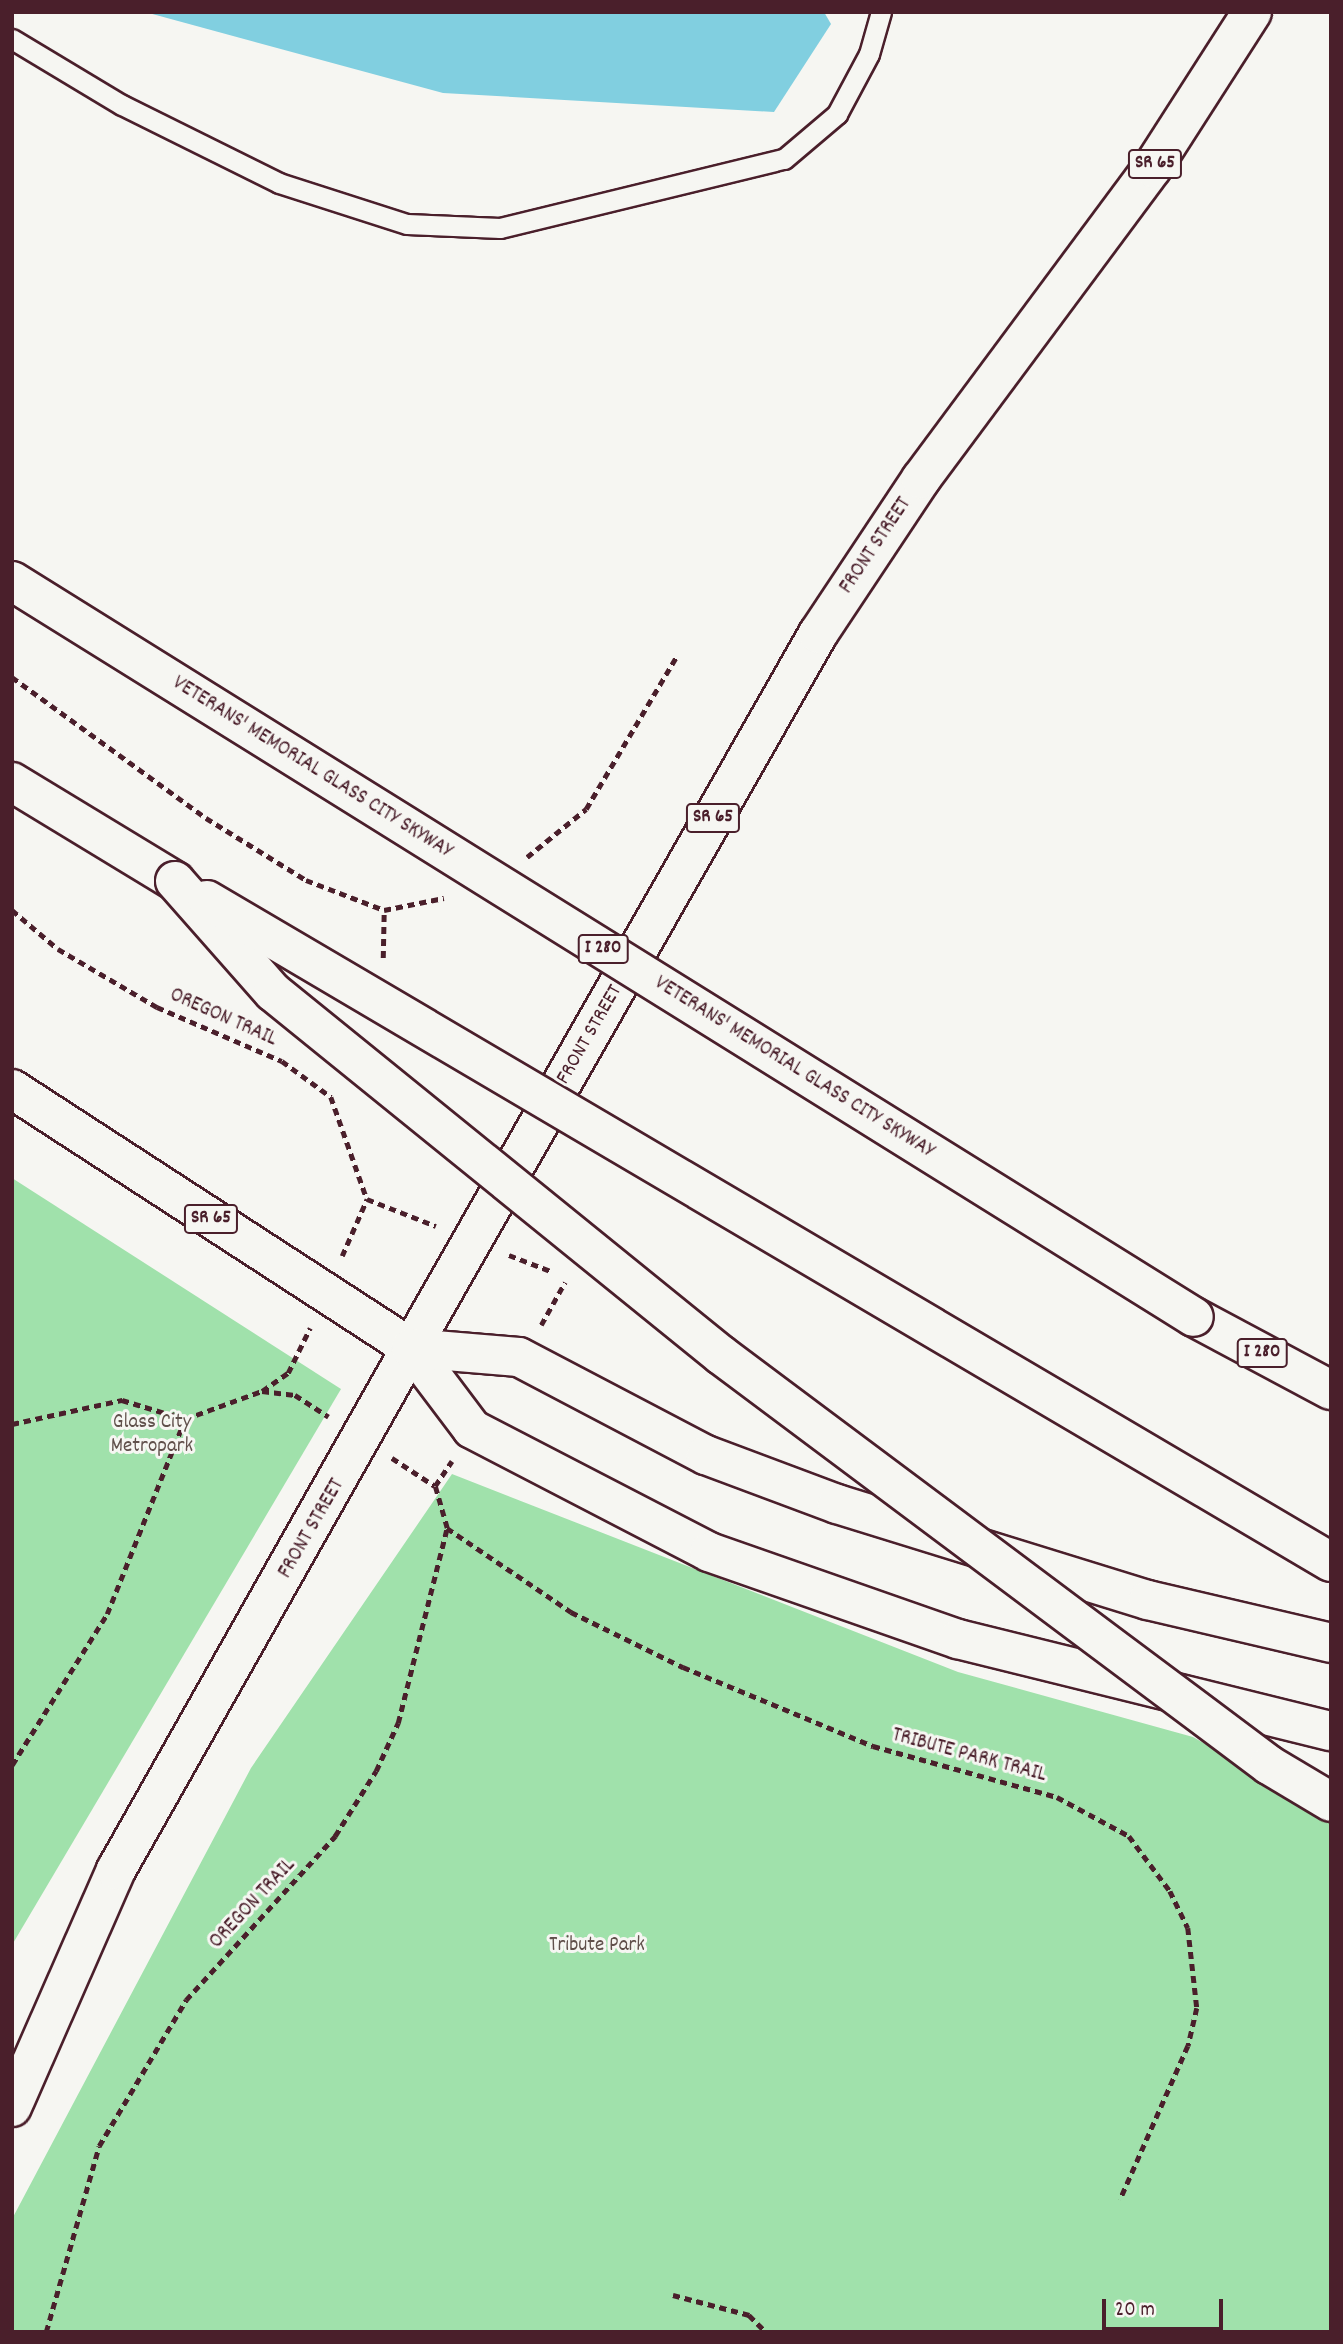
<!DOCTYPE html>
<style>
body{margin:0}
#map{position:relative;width:1343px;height:2344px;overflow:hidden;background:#f6f6f2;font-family:Dekko,sans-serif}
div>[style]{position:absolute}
.green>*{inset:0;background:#a0e1ab}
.water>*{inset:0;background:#81cfe0}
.path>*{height:4.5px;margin-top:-2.25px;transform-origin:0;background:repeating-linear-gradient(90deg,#4a1f2b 0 7px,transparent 0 12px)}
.roads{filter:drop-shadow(2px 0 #4a1f2b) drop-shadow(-2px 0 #4a1f2b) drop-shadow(0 2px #4a1f2b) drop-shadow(0 -2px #4a1f2b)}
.service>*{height:19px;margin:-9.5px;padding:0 9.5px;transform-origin:9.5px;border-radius:9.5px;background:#f6f6f2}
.secondary>*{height:38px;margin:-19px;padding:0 19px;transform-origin:19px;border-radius:19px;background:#f6f6f2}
.primary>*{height:38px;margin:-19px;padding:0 19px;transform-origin:19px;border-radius:19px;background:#f6f6f2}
.motorway>*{height:38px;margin:-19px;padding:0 19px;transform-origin:19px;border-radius:19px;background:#f6f6f2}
.bridges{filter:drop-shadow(2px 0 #4a1f2b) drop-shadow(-2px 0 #4a1f2b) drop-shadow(0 2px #4a1f2b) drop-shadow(0 -2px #4a1f2b)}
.motorway-bridge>*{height:38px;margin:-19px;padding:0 19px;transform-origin:19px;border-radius:19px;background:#f6f6f2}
span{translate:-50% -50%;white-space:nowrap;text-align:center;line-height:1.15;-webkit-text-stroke:6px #f6f6f2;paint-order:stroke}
.shield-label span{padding:2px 5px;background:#f6f6f2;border:2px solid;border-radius:5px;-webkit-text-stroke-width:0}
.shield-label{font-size:19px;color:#4a1f2b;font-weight:700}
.street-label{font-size:21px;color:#4a1f2b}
.park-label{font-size:21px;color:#60504b}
.frame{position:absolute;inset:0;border:14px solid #4a1f2b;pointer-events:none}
.scale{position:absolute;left:1102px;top:2299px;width:121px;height:32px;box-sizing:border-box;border:4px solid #4a1f2b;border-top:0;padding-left:9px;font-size:21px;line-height:24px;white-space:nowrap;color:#4a1f2b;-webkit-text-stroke:5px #f6f6f2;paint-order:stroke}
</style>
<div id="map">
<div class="green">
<i style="clip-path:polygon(12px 1178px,341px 1389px,12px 1945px)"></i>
<i style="clip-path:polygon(452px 1474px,958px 1672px,1193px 1737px,1331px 1815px,1331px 2332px,12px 2332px,12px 2219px,251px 1768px)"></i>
</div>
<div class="water">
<i style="clip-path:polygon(145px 12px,824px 12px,831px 24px,774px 112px,443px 93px)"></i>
</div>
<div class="path">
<i style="left:12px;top:677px;width:240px;rotate:36deg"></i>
<i style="left:206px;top:818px;width:118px;rotate:31.8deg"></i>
<i style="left:306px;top:880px;width:84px;rotate:21deg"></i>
<i style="left:384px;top:910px;width:61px;rotate:-11.3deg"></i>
<i style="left:527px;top:857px;width:76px;rotate:-39.1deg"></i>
<i style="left:586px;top:809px;width:178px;rotate:-59.3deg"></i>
<i style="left:12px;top:910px;width:60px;rotate:40.3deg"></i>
<i style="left:58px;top:949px;width:115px;rotate:30.4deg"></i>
<i style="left:157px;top:1007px;width:136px;rotate:23.4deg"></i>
<i style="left:282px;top:1061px;width:61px;rotate:36.3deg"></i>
<i style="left:331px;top:1097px;width:108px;rotate:70.6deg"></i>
<i style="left:383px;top:958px;width:48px;rotate:-88.8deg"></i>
<i style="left:367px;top:1199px;width:74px;rotate:21.4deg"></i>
<i style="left:509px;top:1255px;width:47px;rotate:21.1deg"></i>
<i style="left:342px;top:1256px;width:62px;rotate:-66.3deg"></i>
<i style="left:541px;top:1325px;width:49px;rotate:-60.8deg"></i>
<i style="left:262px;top:1391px;width:33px;rotate:7deg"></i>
<i style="left:295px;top:1395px;width:40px;rotate:32.9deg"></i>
<i style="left:12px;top:1424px;width:113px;rotate:-12.3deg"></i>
<i style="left:122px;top:1400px;width:66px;rotate:16.8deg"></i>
<i style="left:185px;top:1419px;width:82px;rotate:-20deg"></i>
<i style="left:262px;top:1391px;width:32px;rotate:-35deg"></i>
<i style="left:288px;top:1373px;width:50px;rotate:-63.9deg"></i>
<i style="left:392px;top:1458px;width:51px;rotate:33.1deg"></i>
<i style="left:435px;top:1486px;width:30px;rotate:-56deg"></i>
<i style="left:447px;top:1528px;width:150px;rotate:34.1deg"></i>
<i style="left:571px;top:1612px;width:125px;rotate:26.2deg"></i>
<i style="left:683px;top:1667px;width:206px;rotate:22.6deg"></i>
<i style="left:873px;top:1746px;width:191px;rotate:15.5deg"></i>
<i style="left:1057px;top:1797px;width:82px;rotate:28.4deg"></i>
<i style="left:1129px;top:1836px;width:69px;rotate:53.3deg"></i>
<i style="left:1170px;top:1891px;width:41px;rotate:64.1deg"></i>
<i style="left:1188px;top:1928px;width:81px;rotate:83.6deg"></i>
<i style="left:1197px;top:2008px;width:39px;rotate:103deg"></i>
<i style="left:1188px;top:2046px;width:168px;rotate:113.8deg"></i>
<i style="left:12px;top:1765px;width:178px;rotate:-57.8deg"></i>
<i style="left:107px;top:1614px;width:210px;rotate:-68.2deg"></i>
<i style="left:673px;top:2295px;width:79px;rotate:14.7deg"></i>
<i style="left:749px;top:2315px;width:24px;rotate:45deg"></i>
<i style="left:46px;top:2332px;width:193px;rotate:-74.1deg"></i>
<i style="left:99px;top:2146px;width:170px;rotate:-59.2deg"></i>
<i style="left:186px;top:2000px;width:222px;rotate:-47.7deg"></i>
<i style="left:335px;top:1836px;width:77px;rotate:-57.8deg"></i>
<i style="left:376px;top:1771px;width:53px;rotate:-65.4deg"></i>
<i style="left:398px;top:1723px;width:201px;rotate:-75.9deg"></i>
<i style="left:447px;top:1528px;width:44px;rotate:-105.9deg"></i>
</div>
<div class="roads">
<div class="service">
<i style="left:12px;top:39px;width:128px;rotate:31deg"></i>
<i style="left:122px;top:105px;width:175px;rotate:26.4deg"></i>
<i style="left:279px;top:183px;width:134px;rotate:17.8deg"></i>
<i style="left:407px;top:224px;width:93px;rotate:2.5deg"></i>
<i style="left:500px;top:228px;width:292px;rotate:-13.7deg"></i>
<i style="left:784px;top:159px;width:70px;rotate:-40.3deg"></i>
<i style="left:837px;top:114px;width:68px;rotate:-61.9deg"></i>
<i style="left:869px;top:54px;width:44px;rotate:-74.1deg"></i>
</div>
<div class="secondary">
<i style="left:12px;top:2107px;width:259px;rotate:-66.3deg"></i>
<i style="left:116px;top:1870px;width:600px;rotate:-60.53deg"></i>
</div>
<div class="primary">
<i style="left:12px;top:1089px;width:476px;rotate:33deg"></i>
<i style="left:411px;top:1348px;width:822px;rotate:-60.32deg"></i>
<i style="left:818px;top:634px;width:186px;rotate:-56.4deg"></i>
<i style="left:921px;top:479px;width:387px;rotate:-53.4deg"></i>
<i style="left:1152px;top:168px;width:185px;rotate:-57.3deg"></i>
</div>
<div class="motorway">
<i style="left:12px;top:782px;width:191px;rotate:31.3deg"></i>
<i style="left:1194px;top:1317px;width:155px;rotate:28.1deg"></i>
<i style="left:411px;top:1348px;width:101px;rotate:53deg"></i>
<i style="left:472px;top:1429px;width:267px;rotate:27.4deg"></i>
<i style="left:709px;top:1552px;width:264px;rotate:19.3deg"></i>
<i style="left:958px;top:1639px;width:384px;rotate:13.9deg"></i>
<i style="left:411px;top:1348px;width:108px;rotate:4.8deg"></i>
<i style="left:519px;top:1357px;width:211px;rotate:27.7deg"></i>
<i style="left:706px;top:1455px;width:140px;rotate:20.5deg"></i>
<i style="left:837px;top:1504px;width:325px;rotate:17.2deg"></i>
<i style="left:1148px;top:1600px;width:188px;rotate:13.2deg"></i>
</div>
</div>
<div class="bridges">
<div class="motorway-bridge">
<i style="left:12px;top:581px;width:1392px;rotate:31.91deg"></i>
<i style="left:175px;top:881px;width:148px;rotate:48.6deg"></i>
<i style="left:273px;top:992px;width:577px;rotate:39.02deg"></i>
<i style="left:721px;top:1355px;width:684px;rotate:36.8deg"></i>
<i style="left:1269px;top:1765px;width:72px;rotate:30.8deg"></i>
<i style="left:207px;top:900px;width:1304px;rotate:30.5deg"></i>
</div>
</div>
<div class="shield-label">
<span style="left:1155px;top:164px">SR 65</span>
<span style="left:713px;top:818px">SR 65</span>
<span style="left:603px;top:949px">I 280</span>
<span style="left:211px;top:1219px">SR 65</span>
<span style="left:1262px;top:1353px">I 280</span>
</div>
<div class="street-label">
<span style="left:876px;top:546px;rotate:-56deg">FRONT STREET</span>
<span style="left:312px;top:768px;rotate:32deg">VETERANS' MEMORIAL GLASS CITY SKYWAY</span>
<span style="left:223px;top:1018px;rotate:24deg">OREGON TRAIL</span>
<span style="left:590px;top:1035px;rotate:-60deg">FRONT STREET</span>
<span style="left:794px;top:1068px;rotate:32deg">VETERANS' MEMORIAL GLASS CITY SKYWAY</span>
<span style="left:312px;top:1529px;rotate:-60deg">FRONT STREET</span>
<span style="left:969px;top:1756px;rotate:15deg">TRIBUTE PARK TRAIL</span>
<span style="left:253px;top:1904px;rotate:-47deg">OREGON TRAIL</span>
</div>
<div class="park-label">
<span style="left:152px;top:1435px">Glass City<br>Metropark</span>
<span style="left:597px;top:1946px">Tribute Park</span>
</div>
<div class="frame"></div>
<div class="scale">20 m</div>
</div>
